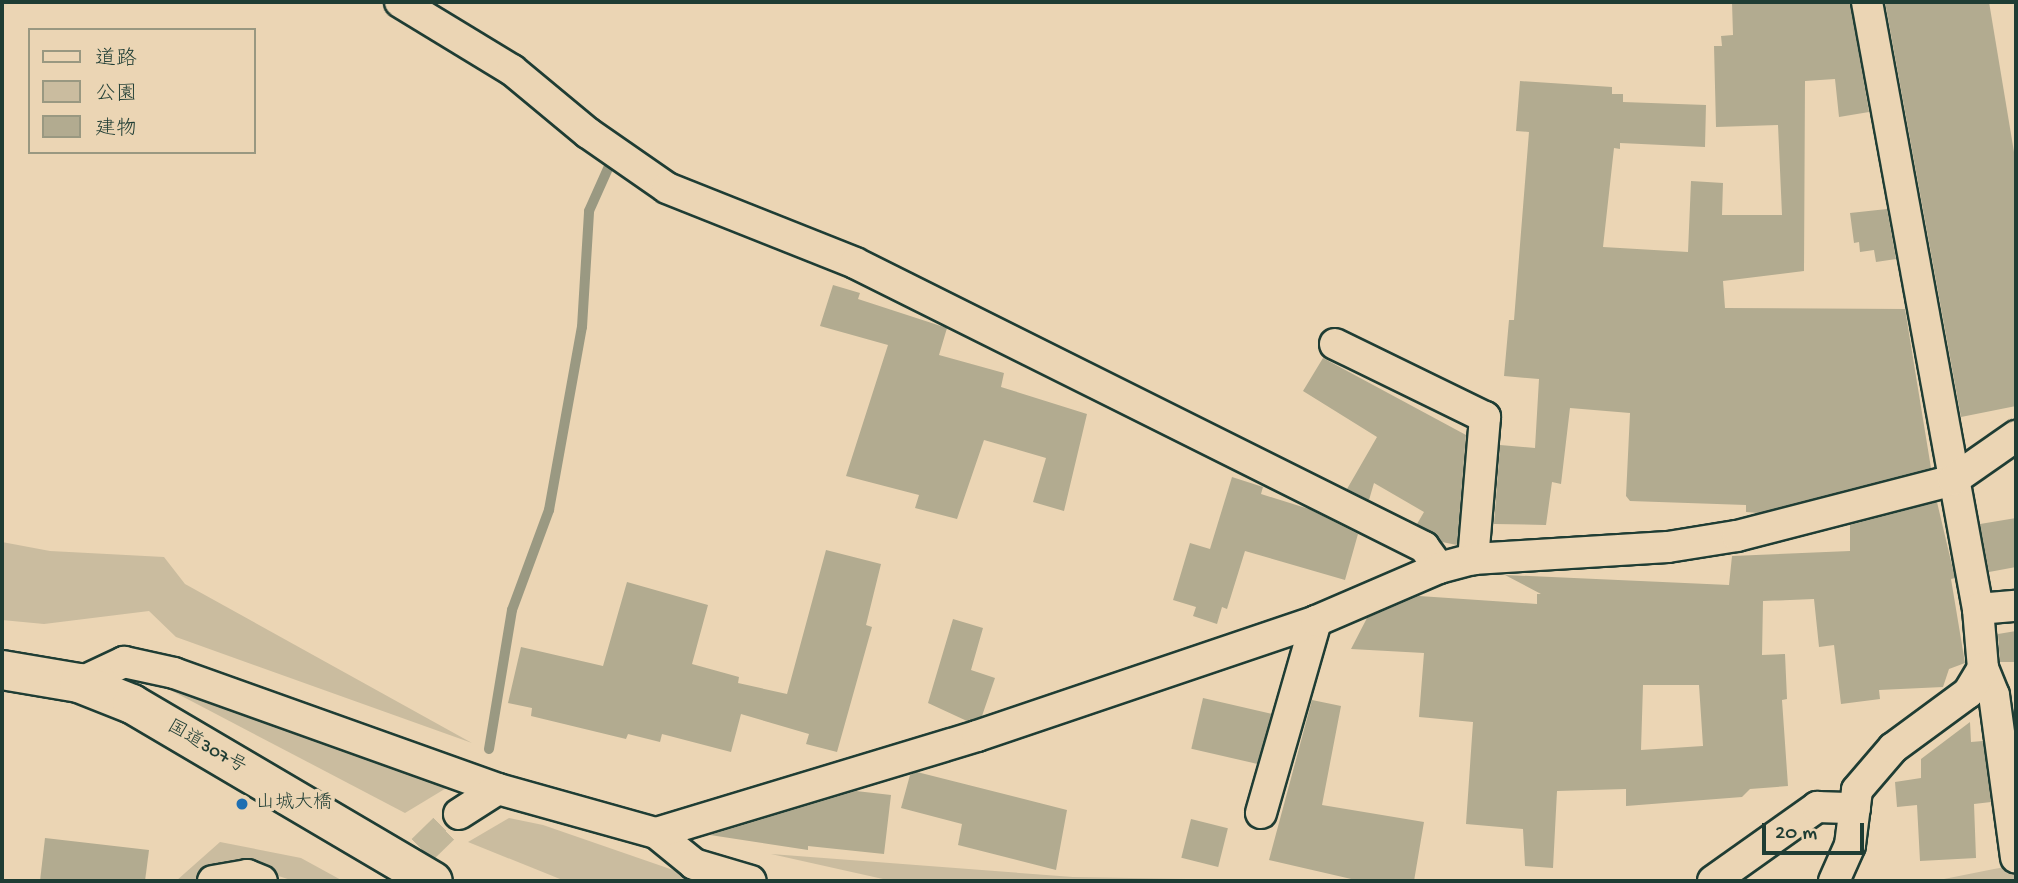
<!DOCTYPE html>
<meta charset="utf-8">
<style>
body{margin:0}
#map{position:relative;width:2018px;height:883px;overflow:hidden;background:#ebd5b4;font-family:"Gochi Hand","Klee One",sans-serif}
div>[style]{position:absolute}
.green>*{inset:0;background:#cabc9f}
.stream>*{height:10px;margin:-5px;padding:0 5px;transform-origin:5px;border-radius:5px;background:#9a9982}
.building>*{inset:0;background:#b2ab90;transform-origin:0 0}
.street-tunnel>*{height:30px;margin-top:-15px;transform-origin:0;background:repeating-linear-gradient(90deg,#c2b79a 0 30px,transparent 0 45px)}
.roads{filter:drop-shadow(2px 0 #1f3d34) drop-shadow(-2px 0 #1f3d34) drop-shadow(0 2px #1f3d34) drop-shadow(0 -2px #1f3d34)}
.street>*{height:30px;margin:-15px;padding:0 15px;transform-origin:15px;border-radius:15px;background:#ebd5b4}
.highway>*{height:38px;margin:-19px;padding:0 19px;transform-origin:19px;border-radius:19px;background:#ebd5b4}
.dots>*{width:19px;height:19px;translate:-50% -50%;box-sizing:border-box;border:4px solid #ebd5b4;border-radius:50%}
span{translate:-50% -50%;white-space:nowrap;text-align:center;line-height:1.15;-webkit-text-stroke:7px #ebd5b4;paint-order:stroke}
.street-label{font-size:19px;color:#1f3d34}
.poi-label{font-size:19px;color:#1f3d34}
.left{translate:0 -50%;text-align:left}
.frame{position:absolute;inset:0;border:4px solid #1f3d34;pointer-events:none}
.legend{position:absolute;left:28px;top:28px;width:228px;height:126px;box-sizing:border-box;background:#ebd5b4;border:2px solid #999881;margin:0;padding:9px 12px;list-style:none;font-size:21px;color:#1f3d34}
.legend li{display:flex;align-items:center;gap:14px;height:35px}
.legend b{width:35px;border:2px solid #999881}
.scale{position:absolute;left:1762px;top:823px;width:102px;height:32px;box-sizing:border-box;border:4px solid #1f3d34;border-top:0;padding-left:9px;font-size:21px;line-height:24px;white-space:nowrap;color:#1f3d34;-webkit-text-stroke:5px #ebd5b4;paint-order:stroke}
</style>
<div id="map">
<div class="green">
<i style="clip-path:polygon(2px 542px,50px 551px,164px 557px,185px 584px,472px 743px,176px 637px,149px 611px,44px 624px,2px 620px)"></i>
<i style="clip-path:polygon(155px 682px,448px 787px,405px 813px)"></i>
<i style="clip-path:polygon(509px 818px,543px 825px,705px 881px,565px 881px,468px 842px)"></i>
<i style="clip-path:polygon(220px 842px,301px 858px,343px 881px,294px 881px,250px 867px,223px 868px,192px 881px,176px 881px)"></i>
<i style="clip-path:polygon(771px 854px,1073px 877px,1298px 881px,892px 881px)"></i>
<i style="clip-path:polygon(2016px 865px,2016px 881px,1934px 881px,1994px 869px)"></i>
</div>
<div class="stream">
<i style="left:489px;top:749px;width:141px;rotate:-80.6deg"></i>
<i style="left:512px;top:610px;width:107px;rotate:-69.7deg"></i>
<i style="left:549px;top:510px;width:186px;rotate:-79.8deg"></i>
<i style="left:582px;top:327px;width:116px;rotate:-86.5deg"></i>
<i style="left:589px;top:211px;width:64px;rotate:-65.9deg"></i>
</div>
<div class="building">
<i style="clip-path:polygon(1732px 2px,1850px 2px,1869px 112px,1839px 117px,1835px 79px,1805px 81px,1804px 271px,1723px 281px,1725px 308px,1905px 309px,1931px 468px,1758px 513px,1746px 512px,1746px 505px,1630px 501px,1626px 496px,1630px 413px,1570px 408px,1561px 484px,1552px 482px,1546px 525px,1494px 524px,1500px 445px,1535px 448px,1539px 379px,1504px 376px,1509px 320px,1514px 320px,1529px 132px,1516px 131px,1520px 81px,1612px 87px,1612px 94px,1623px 94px,1623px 102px,1706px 105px,1705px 147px,1620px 143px,1620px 149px,1614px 148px,1603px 247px,1688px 252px,1691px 181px,1723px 183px,1722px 215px,1782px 215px,1778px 125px,1716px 127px,1714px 46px,1722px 46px,1721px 36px,1733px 35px)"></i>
<i style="clip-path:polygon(1885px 2px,1989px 2px,2016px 164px,2016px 406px,1961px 417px)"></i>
<i style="clip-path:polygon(1887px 209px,1896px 259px,1876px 262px,1874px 250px,1860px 252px,1859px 242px,1854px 243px,1850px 213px)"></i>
<i style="clip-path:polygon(833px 285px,860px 293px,858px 299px,947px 328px,939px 355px,1004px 373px,1001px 387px,1087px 414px,1064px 511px,1033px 502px,1046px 458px,984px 440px,957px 519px,915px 508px,919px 495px,846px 476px,888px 345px,820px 326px)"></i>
<i style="clip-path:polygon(1323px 358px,1466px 435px,1457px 545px,1442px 542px,1417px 524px,1424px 512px,1374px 483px,1369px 500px,1347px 489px,1377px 437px,1303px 391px)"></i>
<i style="clip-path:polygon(1232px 477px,1263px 487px,1261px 494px,1309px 509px,1358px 534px,1345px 580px,1245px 551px,1227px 609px,1222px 607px,1217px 624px,1193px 616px,1196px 607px,1173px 600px,1190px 543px,1210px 549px)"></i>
<i style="clip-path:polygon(evenodd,1937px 502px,1955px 578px,1951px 579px,1965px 663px,1949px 669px,1943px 687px,1879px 690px,1880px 699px,1841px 704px,1834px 645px,1819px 647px,1814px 599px,1763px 601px,1762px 655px,1785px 654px,1787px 699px,1782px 700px,1788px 786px,1750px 789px,1742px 797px,1626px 806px,1626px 789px,1557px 791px,1553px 868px,1525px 866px,1523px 829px,1466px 824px,1473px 722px,1419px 717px,1424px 653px,1351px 649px,1367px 618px,1419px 596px,1537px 604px,1537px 594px,1541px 594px,1505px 575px,1729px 585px,1732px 556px,1850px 551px,1850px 525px,1937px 502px,1643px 685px,1699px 685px,1703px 746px,1641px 750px,1643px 685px)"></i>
<i style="clip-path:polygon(2016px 518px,2016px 567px,1989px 572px,1980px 524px)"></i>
<i style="clip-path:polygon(826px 550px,881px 564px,866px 625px,872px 627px,837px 752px,806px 744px,809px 734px,741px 714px,731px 752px,662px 734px,660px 742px,628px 734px,626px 739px,531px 716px,532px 708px,508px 703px,521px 647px,603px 666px,627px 582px,708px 605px,692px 664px,739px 677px,738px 683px,787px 694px)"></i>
<i style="clip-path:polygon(953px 619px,983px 628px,971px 670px,995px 678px,982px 716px,967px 721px,928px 703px)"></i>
<i style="clip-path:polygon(2016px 631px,2016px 662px,2000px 662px,1998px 634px)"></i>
<i style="left:1203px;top:698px;width:70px;height:52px;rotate:13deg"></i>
<i style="clip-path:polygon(1312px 700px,1341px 706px,1322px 805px,1424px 822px,1414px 881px,1360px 881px,1269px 860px)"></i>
<i style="clip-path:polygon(1970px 722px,1971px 742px,1983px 741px,1991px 802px,1974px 804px,1976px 858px,1920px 861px,1917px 805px,1897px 807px,1895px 782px,1921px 778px,1921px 759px)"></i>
<i style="clip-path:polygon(917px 772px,1067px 810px,1056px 870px,958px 845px,962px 824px,901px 808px,910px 775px)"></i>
<i style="clip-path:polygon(856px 791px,891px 795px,884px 854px,808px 846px,808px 850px,710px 835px)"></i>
<i style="left:1191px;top:819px;width:38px;height:40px;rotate:14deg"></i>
<i style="clip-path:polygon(45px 838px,149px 850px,145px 881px,40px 881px)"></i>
</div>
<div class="street-tunnel">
<i style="left:390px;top:881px;width:96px;rotate:-44.2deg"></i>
</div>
<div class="roads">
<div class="street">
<i style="left:400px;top:2px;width:131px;rotate:31.3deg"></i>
<i style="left:512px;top:70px;width:99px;rotate:39.7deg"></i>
<i style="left:588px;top:133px;width:96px;rotate:34.8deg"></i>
<i style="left:667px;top:188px;width:202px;rotate:21.7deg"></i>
<i style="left:855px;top:263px;width:636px;rotate:26.52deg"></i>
<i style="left:1424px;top:547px;width:26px;rotate:54deg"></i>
<i style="left:1867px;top:2px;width:617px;rotate:79.64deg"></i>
<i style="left:1978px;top:609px;width:59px;rotate:85.2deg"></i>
<i style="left:1983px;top:668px;width:29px;rotate:68deg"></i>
<i style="left:1994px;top:695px;width:164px;rotate:82.3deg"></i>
<i style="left:1335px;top:344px;width:167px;rotate:26deg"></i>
<i style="left:1485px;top:417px;width:143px;rotate:94.8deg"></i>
<i style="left:1978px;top:609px;width:38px;rotate:-5deg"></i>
<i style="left:79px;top:683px;width:50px;rotate:-25deg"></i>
<i style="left:124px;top:662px;width:51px;rotate:12.4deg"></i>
<i style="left:174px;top:673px;width:344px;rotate:19.7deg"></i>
<i style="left:498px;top:789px;width:164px;rotate:15.6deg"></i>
<i style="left:656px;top:833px;width:49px;rotate:39.2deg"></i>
<i style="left:694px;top:864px;width:59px;rotate:16.6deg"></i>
<i style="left:1261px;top:813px;width:200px;rotate:-74deg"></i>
<i style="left:459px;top:814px;width:46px;rotate:-32.7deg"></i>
<i style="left:656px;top:833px;width:335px;rotate:-16.8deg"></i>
<i style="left:977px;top:736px;width:358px;rotate:-18.7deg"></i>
<i style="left:1316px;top:621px;width:134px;rotate:-23.3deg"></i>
<i style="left:1439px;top:568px;width:35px;rotate:-15deg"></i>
<i style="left:1473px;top:559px;width:195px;rotate:-3.5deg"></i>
<i style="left:1668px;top:547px;width:70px;rotate:-9.1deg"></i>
<i style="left:1737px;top:536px;width:223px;rotate:-14.5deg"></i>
<i style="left:1953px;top:480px;width:77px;rotate:-34.9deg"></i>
<i style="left:213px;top:881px;width:35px;rotate:-10deg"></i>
<i style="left:247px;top:875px;width:16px;rotate:22deg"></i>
<i style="left:1713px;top:881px;width:128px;rotate:-35.4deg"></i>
<i style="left:1817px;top:807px;width:38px;rotate:2deg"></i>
<i style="left:1834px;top:881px;width:39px;rotate:-66deg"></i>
<i style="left:1850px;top:845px;width:55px;rotate:-82.7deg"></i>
<i style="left:1857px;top:790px;width:55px;rotate:-49.4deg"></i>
<i style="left:1893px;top:748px;width:93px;rotate:-36.3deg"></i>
<i style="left:1968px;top:693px;width:29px;rotate:-59deg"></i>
</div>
<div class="highway">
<i style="left:2px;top:670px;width:78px;rotate:9.6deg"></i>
<i style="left:79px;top:683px;width:57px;rotate:21.6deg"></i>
<i style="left:132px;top:704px;width:349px;rotate:30.5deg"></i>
</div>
</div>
<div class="dots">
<i style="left:242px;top:804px;background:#1f6fb2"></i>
</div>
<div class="street-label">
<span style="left:206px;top:748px;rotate:30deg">国道307号</span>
</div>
<div class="poi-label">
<span class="left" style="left:256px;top:804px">山城大橋</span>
</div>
<div class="frame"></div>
<ul class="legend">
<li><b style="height:9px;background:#ebd5b4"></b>道路</li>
<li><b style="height:19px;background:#cabc9f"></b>公園</li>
<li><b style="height:19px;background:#b2ab90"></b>建物</li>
</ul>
<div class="scale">20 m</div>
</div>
